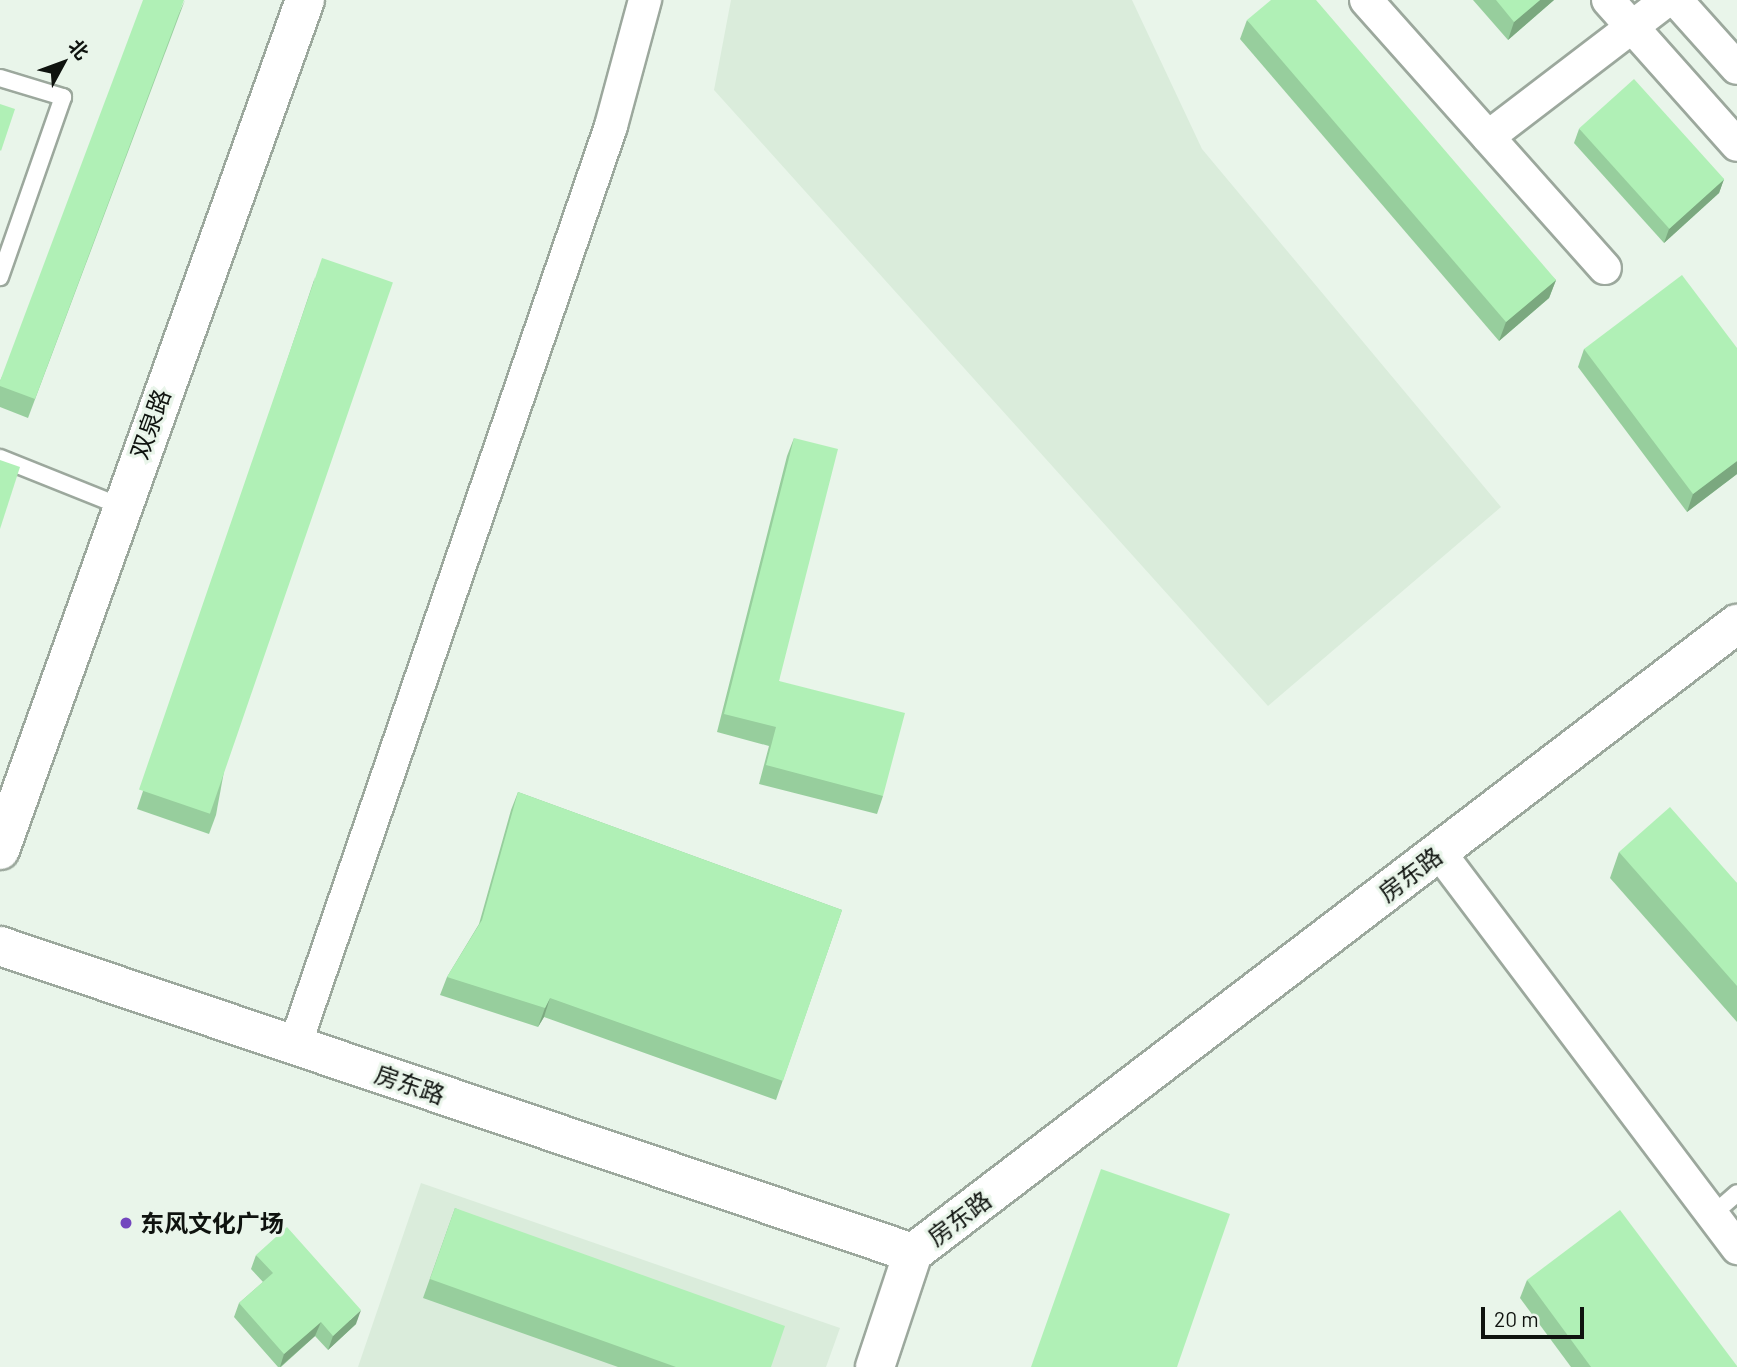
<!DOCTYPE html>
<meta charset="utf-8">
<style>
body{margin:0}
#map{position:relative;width:1737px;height:1367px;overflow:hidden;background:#e9f5ea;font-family:Barlow,"Noto Sans SC",sans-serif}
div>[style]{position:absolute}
.built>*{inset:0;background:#daecdb}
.roads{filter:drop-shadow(2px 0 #9ca89d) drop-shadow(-2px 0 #9ca89d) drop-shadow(0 2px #9ca89d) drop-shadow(0 -2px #9ca89d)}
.lane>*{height:16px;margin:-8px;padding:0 8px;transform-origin:8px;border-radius:8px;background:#fff}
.street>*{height:32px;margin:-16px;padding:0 16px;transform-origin:16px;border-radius:16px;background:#fff}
.secondary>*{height:38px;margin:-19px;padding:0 19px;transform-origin:19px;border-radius:19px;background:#fff}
.wall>*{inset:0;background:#97ce9d}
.shaded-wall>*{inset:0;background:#7ba87f}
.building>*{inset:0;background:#b0f0b6;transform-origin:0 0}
.dots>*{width:19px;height:19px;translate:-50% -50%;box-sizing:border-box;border:4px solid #e9f5ea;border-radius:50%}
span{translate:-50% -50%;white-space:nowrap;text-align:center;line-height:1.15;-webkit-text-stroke:6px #e9f5ea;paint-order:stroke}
.street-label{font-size:24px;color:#0f130f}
.poi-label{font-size:24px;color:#0f130f;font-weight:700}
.left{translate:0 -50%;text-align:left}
.north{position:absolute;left:28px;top:28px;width:70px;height:70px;-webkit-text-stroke:5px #e9f5ea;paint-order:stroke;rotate:49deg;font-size:19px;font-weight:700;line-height:28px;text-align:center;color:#0f130f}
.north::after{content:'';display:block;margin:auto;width:24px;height:32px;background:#0f130f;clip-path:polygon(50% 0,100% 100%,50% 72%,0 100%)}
.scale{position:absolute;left:1481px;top:1307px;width:103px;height:32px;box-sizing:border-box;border:4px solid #0f130f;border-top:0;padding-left:9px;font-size:21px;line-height:24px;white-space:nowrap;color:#0f130f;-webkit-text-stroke:5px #e9f5ea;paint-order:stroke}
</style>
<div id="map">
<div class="built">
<i style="clip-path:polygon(731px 0,1132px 0,1202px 149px,1501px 507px,1268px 706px,714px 90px)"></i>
<i style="clip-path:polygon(421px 1183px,840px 1328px,826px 1367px,358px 1367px)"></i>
</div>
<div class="roads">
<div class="lane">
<i style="left:0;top:78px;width:66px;rotate:16.8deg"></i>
<i style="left:63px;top:97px;width:191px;rotate:109.3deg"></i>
<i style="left:0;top:458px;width:129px;rotate:21.8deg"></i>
<i style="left:1712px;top:1215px;width:33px;rotate:-41deg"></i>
</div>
<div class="street">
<i style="left:1366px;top:0;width:359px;rotate:48.3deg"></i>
<i style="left:1608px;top:0;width:194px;rotate:48.3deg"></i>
<i style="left:1676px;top:0;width:91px;rotate:48.1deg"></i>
<i style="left:1488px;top:137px;width:225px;rotate:-37.4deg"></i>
<i style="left:1439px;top:852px;width:496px;rotate:53deg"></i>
<i style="left:295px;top:1045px;width:972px;rotate:-71.02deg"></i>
<i style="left:611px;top:126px;width:131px;rotate:-74.9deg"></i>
</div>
<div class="secondary">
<i style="left:0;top:850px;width:903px;rotate:-70.26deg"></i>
<i style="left:0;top:946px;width:963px;rotate:18.59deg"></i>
<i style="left:913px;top:1253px;width:1037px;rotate:-37.36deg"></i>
<i style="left:875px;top:1367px;width:120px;rotate:-71.6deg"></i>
</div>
</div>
<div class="wall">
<i style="clip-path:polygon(185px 0,28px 418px,0 407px,0 381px)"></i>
<i style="clip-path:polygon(1473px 0,1554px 0,1508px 40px)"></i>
<i style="clip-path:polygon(1247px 20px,1556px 280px,1549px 298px,1499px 341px,1240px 39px)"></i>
<i style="clip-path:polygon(1579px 129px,1724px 179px,1719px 193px,1664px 243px,1574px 143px)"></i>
<i style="clip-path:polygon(315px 277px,216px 815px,209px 834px,137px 809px)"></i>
<i style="clip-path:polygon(1737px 348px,1737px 474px,1687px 512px,1578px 367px,1584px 349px)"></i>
<i style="clip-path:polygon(794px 438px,779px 681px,883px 796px,877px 814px,759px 784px,769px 746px,717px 732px,787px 456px)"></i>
<i style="clip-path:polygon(518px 792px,842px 910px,776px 1100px,544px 1017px,538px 1027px,440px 995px,447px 977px,479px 924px,511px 810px)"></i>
<i style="clip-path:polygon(1619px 852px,1737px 883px,1737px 1022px,1610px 878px)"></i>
<i style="clip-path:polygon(455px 1208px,771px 1367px,618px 1367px,423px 1298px)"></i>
<i style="clip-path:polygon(256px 1255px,356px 1324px,328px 1350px,315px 1336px,281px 1367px,278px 1367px,234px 1317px,239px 1303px,263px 1282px,251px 1269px)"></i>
<i style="clip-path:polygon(1527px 1280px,1737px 1367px,1571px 1367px,1520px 1298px)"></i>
</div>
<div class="shaded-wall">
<i style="clip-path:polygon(1540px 0,1554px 0,1508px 40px,1514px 22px)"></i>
<i style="clip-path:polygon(1724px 179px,1719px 193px,1664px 243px,1669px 229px)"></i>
<i style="clip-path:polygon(1556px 280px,1549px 298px,1499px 341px,1506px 322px)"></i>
<i style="clip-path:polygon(1737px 461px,1737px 474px,1687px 512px,1693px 494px)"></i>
<i style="clip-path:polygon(550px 998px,544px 1017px,538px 1027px,545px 1008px)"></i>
<i style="clip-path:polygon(361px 1310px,356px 1324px,328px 1350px,333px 1336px)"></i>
<i style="clip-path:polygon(321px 1322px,315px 1336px,280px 1367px,284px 1354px)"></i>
</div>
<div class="building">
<i style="clip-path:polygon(143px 0,184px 0,35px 399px,0 386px,0 381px)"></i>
<i style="clip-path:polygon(1271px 0,1316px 0,1556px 280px,1506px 322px,1247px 20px)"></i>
<i style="clip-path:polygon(1496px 0,1540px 0,1514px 22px)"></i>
<i style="left:1634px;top:79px;width:135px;height:74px;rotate:48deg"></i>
<i style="clip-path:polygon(0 104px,15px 109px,1px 151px,0 150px)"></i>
<i style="left:322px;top:258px;width:75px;height:562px;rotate:19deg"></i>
<i style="clip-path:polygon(1682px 275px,1737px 348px,1737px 461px,1693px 494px,1584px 349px)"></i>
<i style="clip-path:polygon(794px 438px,838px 449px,779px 681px,905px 713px,883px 796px,766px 765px,776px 727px,724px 714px)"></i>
<i style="clip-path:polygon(0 460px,20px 467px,0 529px)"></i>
<i style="clip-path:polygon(518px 792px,842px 910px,783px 1081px,550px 998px,545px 1008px,447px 977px,482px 920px)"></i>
<i style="clip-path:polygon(1670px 807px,1737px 883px,1737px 986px,1619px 852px)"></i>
<i style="clip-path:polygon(1101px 1169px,1230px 1214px,1177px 1367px,1031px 1367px)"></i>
<i style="clip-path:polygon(455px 1208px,785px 1326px,771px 1367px,676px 1367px,430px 1279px)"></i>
<i style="clip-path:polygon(1620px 1210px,1737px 1366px,1737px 1367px,1591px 1367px,1527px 1280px)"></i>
<i style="clip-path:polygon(287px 1227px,361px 1310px,333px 1336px,321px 1322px,284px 1354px,239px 1303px,273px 1273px,256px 1255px)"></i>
</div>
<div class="dots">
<i style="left:126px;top:1223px;background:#7346be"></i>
</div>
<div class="street-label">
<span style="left:150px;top:424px;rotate:-70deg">双泉路</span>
<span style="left:1410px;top:874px;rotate:-37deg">房东路</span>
<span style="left:410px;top:1084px;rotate:19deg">房东路</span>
<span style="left:959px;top:1218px;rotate:-37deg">房东路</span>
</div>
<div class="poi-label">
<span class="left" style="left:140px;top:1223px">东风文化广场</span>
</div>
<div class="north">北</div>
<div class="scale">20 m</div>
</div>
